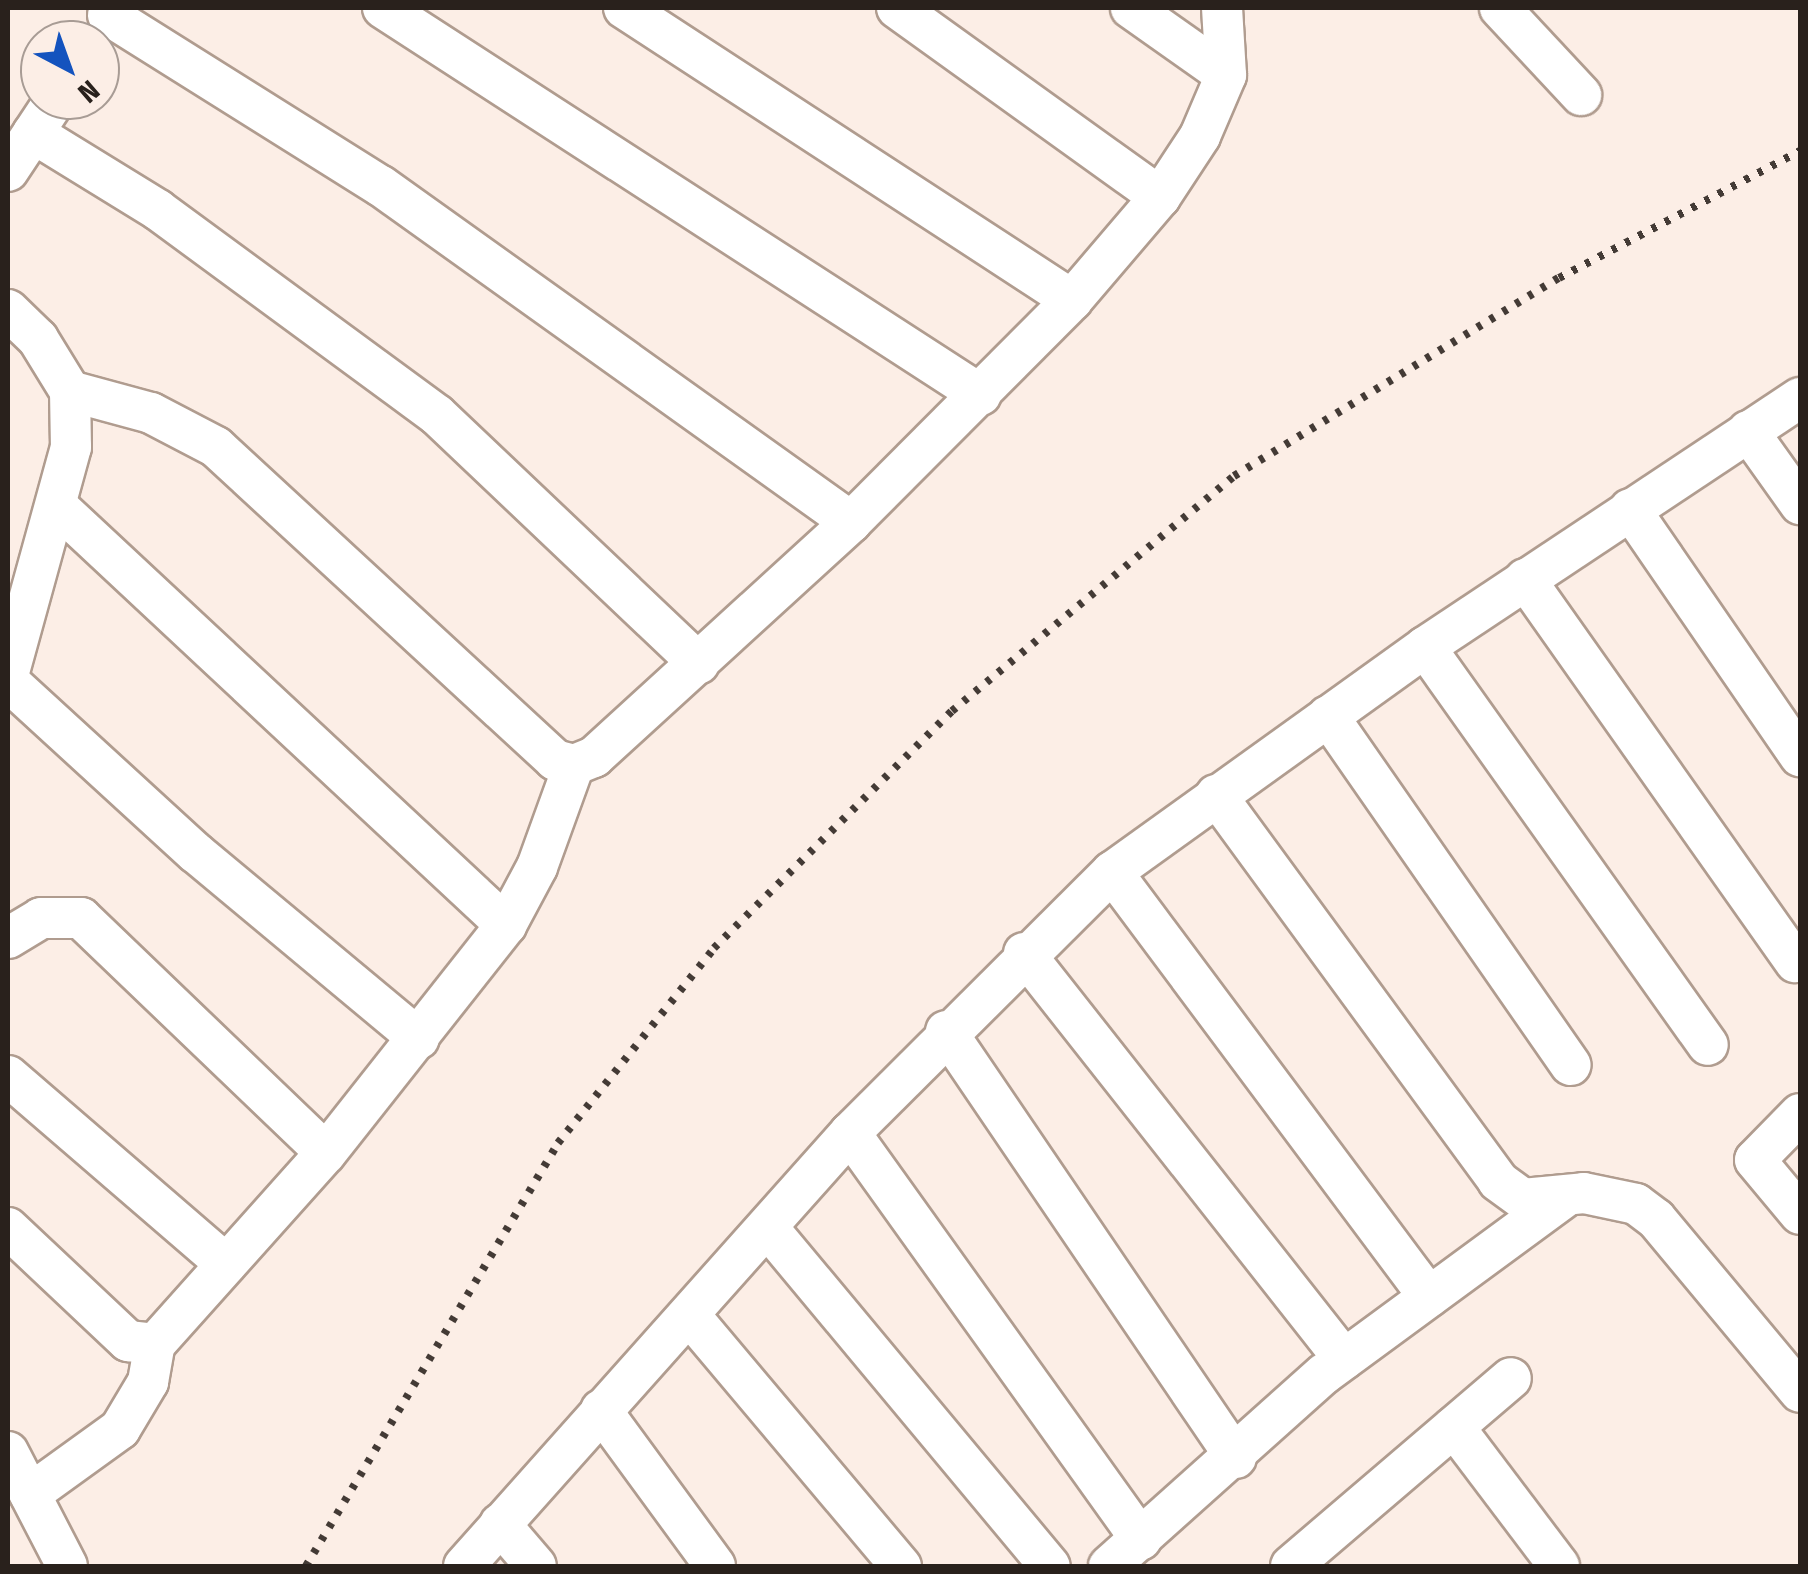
<!DOCTYPE html>
<style>
body{margin:0}
#map{position:relative;width:1808px;height:1574px;overflow:hidden;background:#fceee6;font-family:"Fira Sans Condensed",sans-serif}
div>[style]{position:absolute}
.roads{filter:drop-shadow(2px 0 #b09c8f) drop-shadow(-2px 0 #b09c8f) drop-shadow(0 2px #b09c8f) drop-shadow(0 -2px #b09c8f)}
.minor>*{height:40px;margin:-20px;padding:0 20px;transform-origin:20px;border-radius:20px;background:#fff}
.rail>*{height:8px;margin-top:-4px;transform-origin:0;background:repeating-linear-gradient(90deg,#433a35 0 5px,transparent 0 15px)}
span{translate:-50% -50%;white-space:nowrap;text-align:center;line-height:1.15;-webkit-text-stroke:10px #fceee6;paint-order:stroke}
.frame{position:absolute;inset:0;border:10px solid #29211c;pointer-events:none}
.north{position:absolute;left:20px;top:20px;width:100px;height:100px;box-sizing:border-box;background:#fceee6;border:2px solid #a89c95;border-radius:50%;rotate:139deg;font-size:28px;font-weight:700;line-height:40px;text-align:center;color:#29211c}
.north::after{content:'';display:block;margin:auto;width:35px;height:45px;background:#1453be;clip-path:polygon(50% 0,100% 100%,50% 72%,0 100%)}
</style>
<div id="map">
<div class="roads">
<div class="minor">
<i style="left:383px;top:8px;width:712px;rotate:32.91deg"></i>
<i style="left:624px;top:8px;width:535px;rotate:33.1deg"></i>
<i style="left:897px;top:8px;width:324px;rotate:35.7deg"></i>
<i style="left:1131px;top:8px;width:116px;rotate:35.2deg"></i>
<i style="left:1500px;top:8px;width:119px;rotate:47deg"></i>
<i style="left:108px;top:15px;width:322px;rotate:32.1deg"></i>
<i style="left:381px;top:186px;width:578px;rotate:35.56deg"></i>
<i style="left:33px;top:133px;width:147px;rotate:31.6deg"></i>
<i style="left:158px;top:210px;width:346px;rotate:36.3deg"></i>
<i style="left:437px;top:415px;width:361px;rotate:43.5deg"></i>
<i style="left:8px;top:171px;width:85px;rotate:-56.5deg"></i>
<i style="left:8px;top:310px;width:42px;rotate:44deg"></i>
<i style="left:38px;top:339px;width:61px;rotate:58.4deg"></i>
<i style="left:70px;top:391px;width:56px;rotate:89deg"></i>
<i style="left:71px;top:447px;width:237px;rotate:105.4deg"></i>
<i style="left:70px;top:391px;width:84px;rotate:15.2deg"></i>
<i style="left:151px;top:413px;width:73px;rotate:27.6deg"></i>
<i style="left:216px;top:447px;width:461px;rotate:42.7deg"></i>
<i style="left:555px;top:760px;width:20px;rotate:15deg"></i>
<i style="left:574px;top:765px;width:22px;rotate:-22deg"></i>
<i style="left:594px;top:757px;width:348px;rotate:-42.4deg"></i>
<i style="left:851px;top:522px;width:313px;rotate:-45.1deg"></i>
<i style="left:1072px;top:300px;width:135px;rotate:-49.5deg"></i>
<i style="left:1160px;top:197px;width:73px;rotate:-56.7deg"></i>
<i style="left:1200px;top:136px;width:66px;rotate:-66.9deg"></i>
<i style="left:1226px;top:75px;width:67px;rotate:-93.4deg"></i>
<i style="left:1748px;top:431px;width:90px;rotate:54.5deg"></i>
<i style="left:58px;top:507px;width:613px;rotate:43.02deg"></i>
<i style="left:1630px;top:509px;width:300px;rotate:55.5deg"></i>
<i style="left:1525px;top:579px;width:469px;rotate:54.8deg"></i>
<i style="left:1425px;top:647px;width:488px;rotate:54.6deg"></i>
<i style="left:8px;top:681px;width:255px;rotate:42.5deg"></i>
<i style="left:196px;top:853px;width:290px;rotate:39.8deg"></i>
<i style="left:1328px;top:716px;width:425px;rotate:55.2deg"></i>
<i style="left:1216px;top:795px;width:478px;rotate:53.8deg"></i>
<i style="left:1498px;top:1181px;width:31px;rotate:36deg"></i>
<i style="left:1523px;top:1199px;width:61px;rotate:-5.6deg"></i>
<i style="left:1584px;top:1193px;width:53px;rotate:11.9deg"></i>
<i style="left:1636px;top:1204px;width:25px;rotate:37deg"></i>
<i style="left:1656px;top:1219px;width:225px;rotate:50.2deg"></i>
<i style="left:1112px;top:872px;width:530px;rotate:53.28deg"></i>
<i style="left:8px;top:938px;width:39px;rotate:-31deg"></i>
<i style="left:41px;top:918px;width:40px"></i>
<i style="left:81px;top:918px;width:339px;rotate:43.8deg"></i>
<i style="left:1024px;top:953px;width:517px;rotate:51.76deg"></i>
<i style="left:946px;top:1031px;width:516px;rotate:55.82deg"></i>
<i style="left:8px;top:1076px;width:288px;rotate:40.8deg"></i>
<i style="left:1800px;top:1114px;width:64px;rotate:134.4deg"></i>
<i style="left:1755px;top:1160px;width:70px;rotate:50.2deg"></i>
<i style="left:850px;top:1133px;width:500px;rotate:54.4deg"></i>
<i style="left:8px;top:1228px;width:165px;rotate:43.3deg"></i>
<i style="left:128px;top:1341px;width:27px;rotate:6deg"></i>
<i style="left:155px;top:1344px;width:256px;rotate:-48.2deg"></i>
<i style="left:326px;top:1153px;width:290px;rotate:-51.7deg"></i>
<i style="left:506px;top:925px;width:66px;rotate:-61.9deg"></i>
<i style="left:537px;top:867px;width:109px;rotate:-70.1deg"></i>
<i style="left:768px;top:1228px;width:440px;rotate:50.2deg"></i>
<i style="left:691px;top:1317px;width:326px;rotate:49.9deg"></i>
<i style="left:601px;top:1410px;width:193px;rotate:53.8deg"></i>
<i style="left:1454px;top:1427px;width:174px;rotate:52.9deg"></i>
<i style="left:8px;top:1452px;width:128px;rotate:62.6deg"></i>
<i style="left:30px;top:1494px;width:111px;rotate:-35.8deg"></i>
<i style="left:120px;top:1429px;width:55px;rotate:-59.2deg"></i>
<i style="left:148px;top:1382px;width:39px;rotate:-80deg"></i>
<i style="left:500px;top:1524px;width:55px;rotate:49.4deg"></i>
<i style="left:464px;top:1566px;width:580px;rotate:-48.28deg"></i>
<i style="left:850px;top:1133px;width:370px;rotate:-44.9deg"></i>
<i style="left:1112px;top:872px;width:385px;rotate:-35.7deg"></i>
<i style="left:1425px;top:647px;width:450px;rotate:-33.6deg"></i>
<i style="left:1109px;top:1566px;width:288px;rotate:-41.8deg"></i>
<i style="left:1324px;top:1374px;width:300px;rotate:-36.3deg"></i>
<i style="left:1291px;top:1566px;width:289px;rotate:-40.5deg"></i>
</div>
</div>
<div class="rail">
<i style="left:306px;top:1566px;width:492px;rotate:-59.2deg"></i>
<i style="left:558px;top:1143px;width:250px;rotate:-51.3deg"></i>
<i style="left:714px;top:948px;width:336px;rotate:-44.9deg"></i>
<i style="left:952px;top:711px;width:367px;rotate:-39.8deg"></i>
<i style="left:1234px;top:476px;width:381px;rotate:-31.4deg"></i>
<i style="left:1559px;top:278px;width:272px;rotate:-27.8deg"></i>
</div>
<div class="frame"></div>
<div class="north">N</div>
</div>
